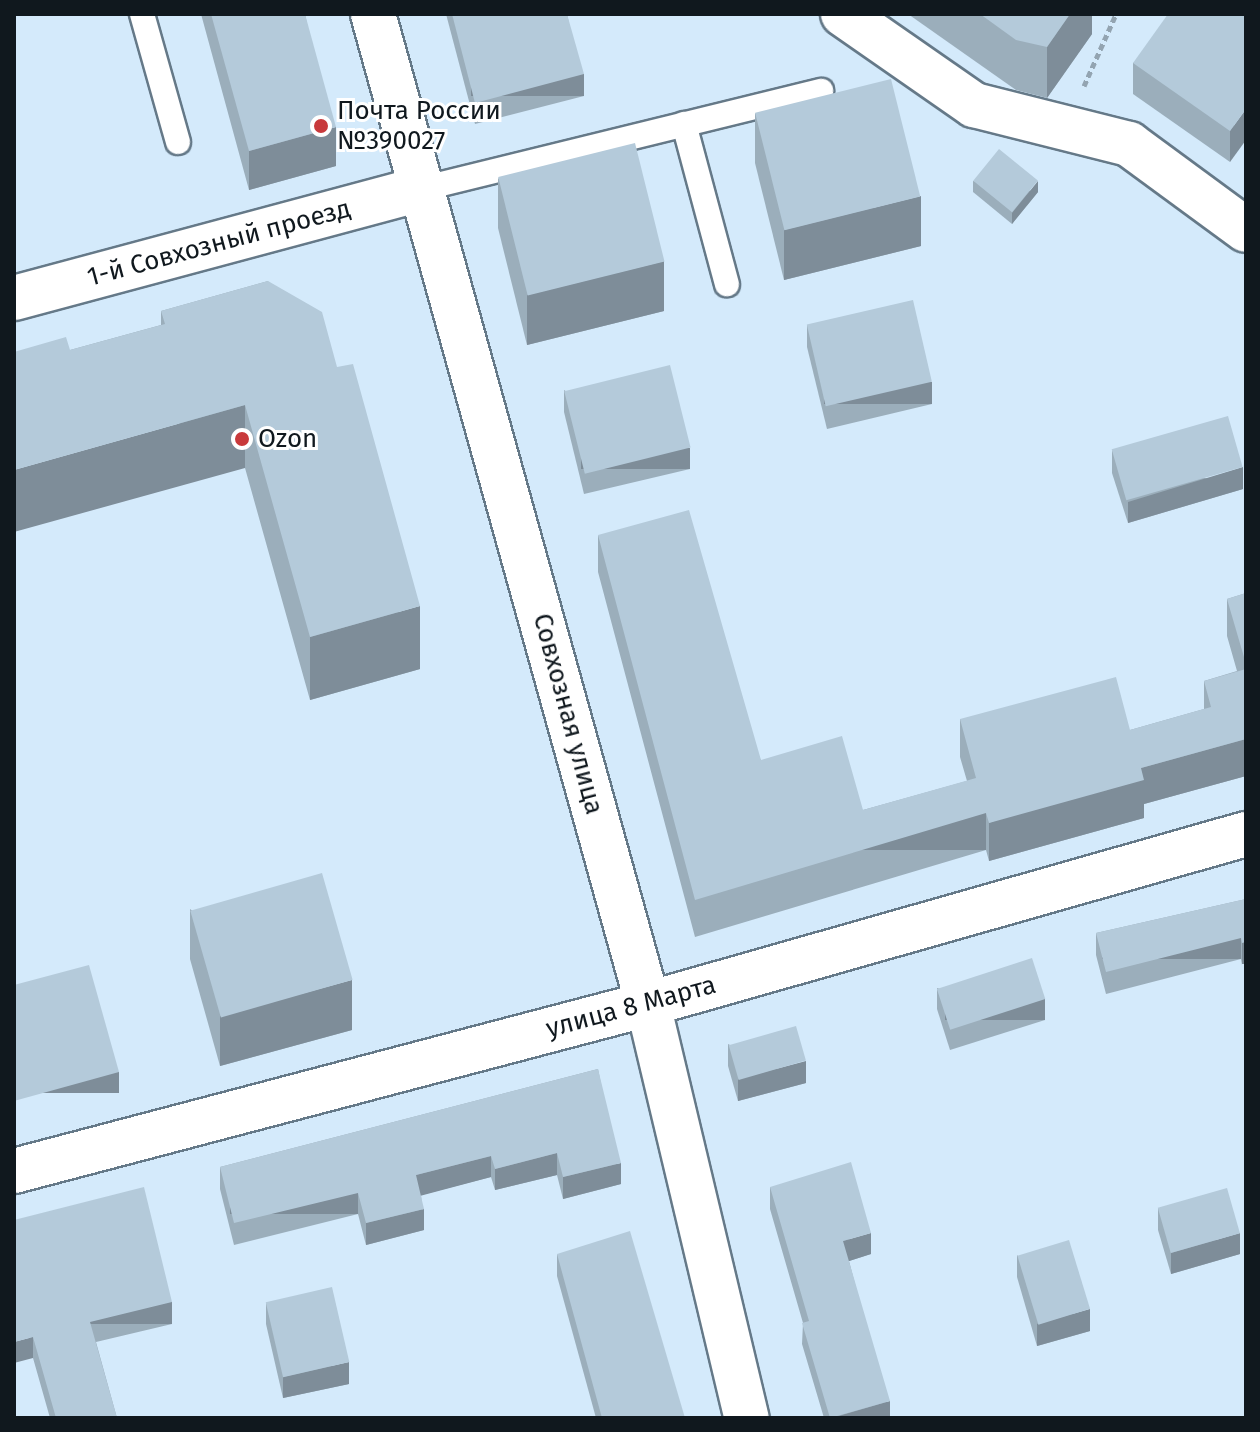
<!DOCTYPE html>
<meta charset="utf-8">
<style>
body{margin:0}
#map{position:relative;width:1260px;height:1432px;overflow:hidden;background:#d4eafb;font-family:"Fira Sans",sans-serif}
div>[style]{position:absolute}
.path>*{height:5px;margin-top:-2.5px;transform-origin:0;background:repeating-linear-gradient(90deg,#93a4b1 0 6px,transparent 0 10px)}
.roads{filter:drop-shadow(2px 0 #657988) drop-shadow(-2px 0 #657988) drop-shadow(0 2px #657988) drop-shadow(0 -2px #657988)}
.service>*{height:24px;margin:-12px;padding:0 12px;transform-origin:12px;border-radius:12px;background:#fff}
.minor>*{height:44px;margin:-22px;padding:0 22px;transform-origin:22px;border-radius:22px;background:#fff}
.wall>*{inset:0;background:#9baebb}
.shaded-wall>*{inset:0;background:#7e8d99;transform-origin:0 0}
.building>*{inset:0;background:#b4cada;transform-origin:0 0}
.dots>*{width:22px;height:22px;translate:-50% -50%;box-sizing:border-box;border:4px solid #fff;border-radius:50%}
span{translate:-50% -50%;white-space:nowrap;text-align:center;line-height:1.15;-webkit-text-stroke:6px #fff;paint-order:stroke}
.poi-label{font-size:26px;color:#10181e}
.left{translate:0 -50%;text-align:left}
.street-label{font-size:26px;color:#10181e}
.frame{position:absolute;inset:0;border:16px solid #10181e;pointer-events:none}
</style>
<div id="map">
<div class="path">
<i style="left:1084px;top:86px;width:79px;rotate:-66deg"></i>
</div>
<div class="roads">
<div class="service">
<i style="left:142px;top:14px;width:133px;rotate:74.3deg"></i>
<i style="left:684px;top:124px;width:166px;rotate:75deg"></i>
<i style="left:425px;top:188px;width:408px;rotate:-13.8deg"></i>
</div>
<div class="minor">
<i style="left:373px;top:14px;width:1027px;rotate:74.48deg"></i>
<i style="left:648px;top:1004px;width:426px;rotate:76.6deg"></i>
<i style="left:843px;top:14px;width:160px;rotate:34.8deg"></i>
<i style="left:974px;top:105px;width:160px;rotate:14.1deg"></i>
<i style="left:1129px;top:144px;width:145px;rotate:36.3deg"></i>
<i style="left:14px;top:298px;width:425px;rotate:-15deg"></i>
<i style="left:14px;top:1171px;width:656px;rotate:-14.76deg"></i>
<i style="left:648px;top:1004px;width:622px;rotate:-15.87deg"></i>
</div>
</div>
<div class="wall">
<i style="clip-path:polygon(201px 14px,305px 14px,336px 166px,249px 190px)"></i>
<i style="clip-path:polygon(446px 14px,567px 14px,584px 96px,475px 124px)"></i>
<i style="clip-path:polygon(908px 14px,1092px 14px,1092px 34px,1047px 98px,1016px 90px)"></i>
<i style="clip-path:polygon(1246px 14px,1230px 162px,1133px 94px,1133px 63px)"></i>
<i style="clip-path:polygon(755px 113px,921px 246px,784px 280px,755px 163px)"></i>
<i style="clip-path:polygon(498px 178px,664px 311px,527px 345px,498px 228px)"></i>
<i style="clip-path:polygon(973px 181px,1038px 192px,1012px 224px,973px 192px)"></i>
<i style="clip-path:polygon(268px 281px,420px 669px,310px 700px,245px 468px,70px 350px,161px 325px,161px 311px)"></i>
<i style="clip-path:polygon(807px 325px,932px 404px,827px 429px,807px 347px)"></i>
<i style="clip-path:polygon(564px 390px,690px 469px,584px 494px,564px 412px)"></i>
<i style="clip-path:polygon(1112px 451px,1243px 489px,1128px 523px,1112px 473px)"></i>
<i style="clip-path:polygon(598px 535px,761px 760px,863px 810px,967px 781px,960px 757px,960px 719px,1130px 730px,1204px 709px,1204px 681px,1237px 671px,1227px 636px,1227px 599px,1246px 593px,1246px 776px,1144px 804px,1144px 818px,989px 861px,986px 850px,695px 937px,598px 572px)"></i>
<i style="clip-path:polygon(1246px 899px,1242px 965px,1241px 959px,1106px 994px,1096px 955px,1096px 933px)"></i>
<i style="clip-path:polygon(190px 909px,352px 1030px,220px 1066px,190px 959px)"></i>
<i style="clip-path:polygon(937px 988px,1045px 1020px,950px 1050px,937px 1009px)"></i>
<i style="clip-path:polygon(728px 1044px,806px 1083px,738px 1101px,728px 1066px)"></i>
<i style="clip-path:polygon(598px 1069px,621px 1184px,563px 1199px,557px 1175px,495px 1190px,491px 1177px,421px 1195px,424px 1230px,366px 1245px,358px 1214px,234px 1245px,220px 1189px,220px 1167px)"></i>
<i style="clip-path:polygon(770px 1187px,871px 1254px,849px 1261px,890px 1418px,824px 1418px,802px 1344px,803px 1323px,770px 1209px)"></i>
<i style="clip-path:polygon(1158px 1208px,1240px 1254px,1171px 1274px,1158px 1230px)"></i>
<i style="clip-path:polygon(14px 1220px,172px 1324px,96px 1342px,117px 1418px,50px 1418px,33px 1358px)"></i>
<i style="clip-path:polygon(557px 1254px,685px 1418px,596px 1418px,557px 1276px)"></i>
<i style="clip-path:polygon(1017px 1255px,1090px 1331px,1037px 1346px,1017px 1277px)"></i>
<i style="clip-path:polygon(266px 1303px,349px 1384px,283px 1398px,266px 1324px)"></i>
</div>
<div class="shaded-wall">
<i style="clip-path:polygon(1070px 14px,1092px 14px,1092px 34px,1047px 98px,1047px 47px)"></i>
<i style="left:584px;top:74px;width:22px;height:113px;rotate:90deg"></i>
<i style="clip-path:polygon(1246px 109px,1246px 140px,1230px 162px,1230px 131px)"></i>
<i style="clip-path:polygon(336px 127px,336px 166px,249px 190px,249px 151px)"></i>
<i style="clip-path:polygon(1038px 181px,1038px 192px,1012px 224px,1012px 213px)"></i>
<i style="clip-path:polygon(921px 196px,921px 246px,784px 280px,784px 230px)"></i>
<i style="clip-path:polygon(664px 261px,664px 311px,527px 345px,527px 295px)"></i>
<i style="left:932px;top:382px;width:22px;height:108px;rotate:90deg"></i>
<i style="clip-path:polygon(245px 405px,245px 468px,14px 532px,14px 470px)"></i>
<i style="left:690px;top:448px;width:21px;height:109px;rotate:90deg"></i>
<i style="clip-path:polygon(1243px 467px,1243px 489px,1128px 523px,1128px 502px)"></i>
<i style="clip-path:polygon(420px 606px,420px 669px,310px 700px,310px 637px)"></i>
<i style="clip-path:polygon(1246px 739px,1246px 776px,1144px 804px,1144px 818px,989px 861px,989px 823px,1141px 768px)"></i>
<i style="left:986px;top:813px;width:37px;height:304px;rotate:90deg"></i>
<i style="left:1241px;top:938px;width:21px;height:139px;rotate:90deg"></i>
<i style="left:1246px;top:942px;width:22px;height:4px;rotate:90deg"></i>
<i style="clip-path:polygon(352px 980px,352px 1030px,220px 1066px,220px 1016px)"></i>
<i style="left:1045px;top:999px;width:21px;height:100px;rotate:90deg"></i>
<i style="clip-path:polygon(806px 1061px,806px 1083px,738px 1101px,738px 1079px)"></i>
<i style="left:119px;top:1072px;width:21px;height:109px;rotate:90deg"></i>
<i style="clip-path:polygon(557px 1153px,557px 1175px,495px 1190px,495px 1169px)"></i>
<i style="clip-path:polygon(491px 1156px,491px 1177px,416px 1197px,416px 1175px)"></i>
<i style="clip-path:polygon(621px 1163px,621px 1184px,563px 1199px,563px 1177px)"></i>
<i style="left:358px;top:1193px;width:21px;height:128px;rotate:90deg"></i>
<i style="clip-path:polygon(424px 1209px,424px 1230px,366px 1245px,366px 1223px)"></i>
<i style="clip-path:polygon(871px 1233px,871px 1254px,843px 1263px,843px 1241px)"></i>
<i style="clip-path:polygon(1240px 1233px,1240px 1254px,1171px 1274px,1171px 1253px)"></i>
<i style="left:172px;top:1302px;width:22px;height:84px;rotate:90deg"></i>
<i style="clip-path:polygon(1090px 1309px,1090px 1331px,1037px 1346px,1037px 1324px)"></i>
<i style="clip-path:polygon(33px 1337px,33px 1358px,14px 1363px,14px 1342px)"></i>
<i style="clip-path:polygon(349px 1362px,349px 1384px,283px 1398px,283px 1377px)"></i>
<i style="clip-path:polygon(890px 1401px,890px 1418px,832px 1418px)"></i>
</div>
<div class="building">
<i style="clip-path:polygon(211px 14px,305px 14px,336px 127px,249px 151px)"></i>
<i style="clip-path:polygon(452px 14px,567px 14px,584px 74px,475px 103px)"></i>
<i style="clip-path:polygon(980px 14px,1070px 14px,1047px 47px,1016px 40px)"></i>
<i style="clip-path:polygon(1168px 14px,1246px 14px,1246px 109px,1230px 131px,1133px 63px)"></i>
<i style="left:891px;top:79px;width:121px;height:140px;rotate:76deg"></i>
<i style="left:635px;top:143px;width:122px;height:141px;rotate:76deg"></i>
<i style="left:999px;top:149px;width:50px;height:41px;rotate:39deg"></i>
<i style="clip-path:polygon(268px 281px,322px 312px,337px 367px,353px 364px,420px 606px,310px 637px,245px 405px,14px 470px,14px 352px,66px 337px,70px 350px,165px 324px,161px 311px)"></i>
<i style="left:913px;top:300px;width:84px;height:109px;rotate:77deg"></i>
<i style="left:670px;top:365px;width:85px;height:109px;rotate:76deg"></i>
<i style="left:1228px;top:416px;width:53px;height:121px;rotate:74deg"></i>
<i style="clip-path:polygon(689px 510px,761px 760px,842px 736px,863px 810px,976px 778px,960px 719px,1116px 677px,1130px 730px,1211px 707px,1204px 681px,1246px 669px,1246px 739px,1141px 768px,1144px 780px,989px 823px,986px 813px,695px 900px,598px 535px)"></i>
<i style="clip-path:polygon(1246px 593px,1246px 664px,1227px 599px)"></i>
<i style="left:322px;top:873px;width:111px;height:137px;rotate:74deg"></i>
<i style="clip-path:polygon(1246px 899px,1246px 942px,1242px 943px,1241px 938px,1106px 972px,1096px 933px)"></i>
<i style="left:1032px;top:958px;width:43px;height:100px;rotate:72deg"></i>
<i style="clip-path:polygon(89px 965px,119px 1072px,14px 1101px,14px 985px)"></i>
<i style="left:796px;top:1026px;width:36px;height:70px;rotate:74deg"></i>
<i style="clip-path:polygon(598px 1069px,621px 1163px,563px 1177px,557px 1153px,495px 1169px,491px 1156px,416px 1175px,424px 1209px,366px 1223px,358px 1193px,234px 1223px,220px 1167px)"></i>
<i style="clip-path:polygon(851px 1162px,871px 1233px,843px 1241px,890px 1401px,830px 1418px,802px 1323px,809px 1321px,770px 1187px)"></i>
<i style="clip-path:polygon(144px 1187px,172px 1302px,90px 1322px,117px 1418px,56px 1418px,33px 1337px,14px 1342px,14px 1220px)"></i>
<i style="left:1227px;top:1188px;width:47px;height:72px;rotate:74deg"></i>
<i style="clip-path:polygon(630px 1231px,685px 1418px,602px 1418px,557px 1254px)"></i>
<i style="left:1069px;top:1240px;width:72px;height:54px;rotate:73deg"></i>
<i style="left:332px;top:1287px;width:77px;height:68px;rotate:77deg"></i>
</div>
<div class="dots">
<i style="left:321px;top:126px;background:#c8393b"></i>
<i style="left:242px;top:439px;background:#c8393b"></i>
</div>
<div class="poi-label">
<span class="left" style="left:337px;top:126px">Почта России<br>№390027</span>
<span class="left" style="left:258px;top:439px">Ozon</span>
</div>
<div class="street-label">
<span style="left:219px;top:243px;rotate:-15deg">1-й Совхозный проезд</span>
<span style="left:568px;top:714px;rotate:75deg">Совхозная улица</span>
<span style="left:631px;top:1007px;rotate:-15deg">улица 8 Марта</span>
</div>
<div class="frame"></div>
</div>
